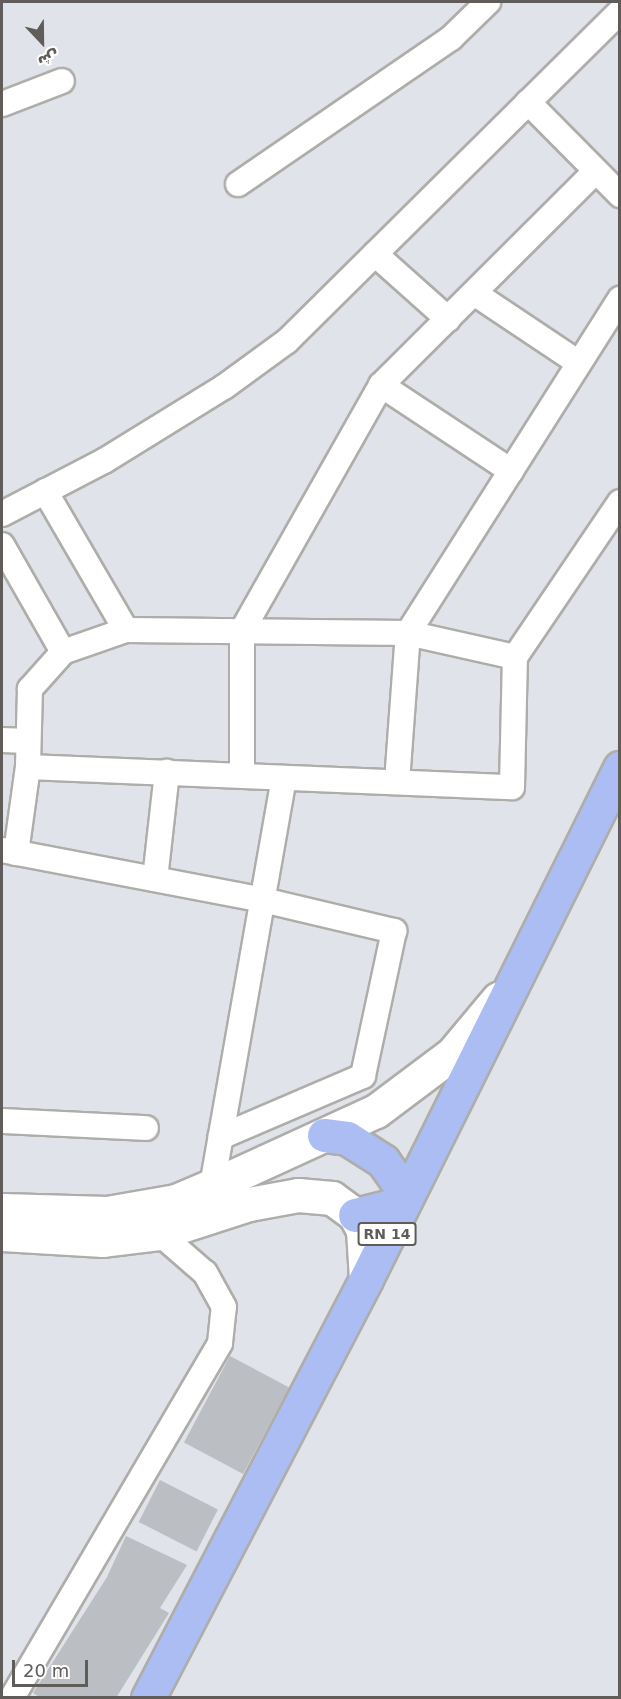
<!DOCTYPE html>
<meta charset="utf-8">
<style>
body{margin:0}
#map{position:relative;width:621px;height:1699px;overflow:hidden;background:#e0e3ea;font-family:"DejaVu Sans","Noto Sans Arabic",sans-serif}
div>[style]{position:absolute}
.building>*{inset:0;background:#bbbec2;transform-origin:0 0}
.roads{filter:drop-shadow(2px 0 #afadaa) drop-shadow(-2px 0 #afadaa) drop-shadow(0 2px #afadaa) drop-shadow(0 -2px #afadaa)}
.minor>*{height:24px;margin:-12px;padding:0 12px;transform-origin:12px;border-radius:12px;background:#fff}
.secondary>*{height:33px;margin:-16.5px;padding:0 16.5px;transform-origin:16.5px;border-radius:16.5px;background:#fff}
.primary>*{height:33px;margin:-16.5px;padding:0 16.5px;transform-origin:16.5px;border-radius:16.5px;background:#acbdf3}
span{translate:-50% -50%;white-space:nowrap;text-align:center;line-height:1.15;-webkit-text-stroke:6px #fff;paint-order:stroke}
.shield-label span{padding:2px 4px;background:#fff;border:2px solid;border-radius:4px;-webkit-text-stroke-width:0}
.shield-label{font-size:14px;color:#5f5c59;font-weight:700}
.frame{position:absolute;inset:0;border:3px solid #5f5c59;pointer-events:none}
.north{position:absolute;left:12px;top:12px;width:60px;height:60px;-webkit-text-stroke:4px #fff;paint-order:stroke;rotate:158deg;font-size:16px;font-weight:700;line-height:24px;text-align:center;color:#5f5c59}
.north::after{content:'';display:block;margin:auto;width:21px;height:27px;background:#5f5c59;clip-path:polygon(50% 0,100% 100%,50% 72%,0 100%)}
.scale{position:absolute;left:12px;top:1660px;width:76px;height:27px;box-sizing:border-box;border:3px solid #5f5c59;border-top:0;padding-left:8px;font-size:18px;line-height:21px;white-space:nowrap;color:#5f5c59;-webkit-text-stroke:4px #fff;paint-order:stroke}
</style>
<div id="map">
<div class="building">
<i style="left:230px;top:1356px;width:67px;height:98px;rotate:28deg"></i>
<i style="left:160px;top:1480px;width:65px;height:47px;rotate:27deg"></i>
<i style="clip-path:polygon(126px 1536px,187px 1565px,160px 1608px,169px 1613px,116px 1698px,41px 1698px,33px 1693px,107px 1577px)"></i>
</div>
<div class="roads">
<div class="minor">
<i style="left:528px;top:102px;width:131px;rotate:45.3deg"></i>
<i style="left:2px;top:104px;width:64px;rotate:-21deg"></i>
<i style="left:238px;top:184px;width:258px;rotate:-34.4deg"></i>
<i style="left:451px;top:38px;width:52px;rotate:-44.2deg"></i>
<i style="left:375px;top:254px;width:98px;rotate:41.7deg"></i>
<i style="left:474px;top:293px;width:126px;rotate:33.7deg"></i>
<i style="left:381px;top:385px;width:156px;rotate:33.5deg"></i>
<i style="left:45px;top:491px;width:161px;rotate:59.8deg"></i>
<i style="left:2px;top:514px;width:115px;rotate:-27.5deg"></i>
<i style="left:104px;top:461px;width:141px;rotate:-31.7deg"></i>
<i style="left:224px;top:387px;width:78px;rotate:-36.1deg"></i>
<i style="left:287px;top:341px;width:469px;rotate:-44.7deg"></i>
<i style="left:2px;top:545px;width:123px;rotate:60.3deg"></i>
<i style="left:515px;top:657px;width:110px;rotate:-167.4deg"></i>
<i style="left:408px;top:633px;width:282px;rotate:-179.4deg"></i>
<i style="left:126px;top:630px;width:67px;rotate:160.8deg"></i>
<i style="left:63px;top:652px;width:50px;rotate:131.7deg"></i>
<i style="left:30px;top:689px;width:78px;rotate:91.5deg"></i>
<i style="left:28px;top:767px;width:484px;rotate:2.4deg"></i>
<i style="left:512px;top:787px;width:130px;rotate:-88.7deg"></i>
<i style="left:515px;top:657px;width:187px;rotate:-55.9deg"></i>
<i style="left:2px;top:740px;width:26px;rotate:2deg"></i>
<i style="left:242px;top:776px;width:145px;rotate:-90deg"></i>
<i style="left:242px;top:631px;width:283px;rotate:-60.5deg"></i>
<i style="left:381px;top:385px;width:303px;rotate:-44.9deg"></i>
<i style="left:397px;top:782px;width:149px;rotate:-85.8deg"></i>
<i style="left:408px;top:633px;width:396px;rotate:-57.6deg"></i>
<i style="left:2px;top:850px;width:266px;rotate:10.8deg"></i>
<i style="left:263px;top:900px;width:135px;rotate:13.3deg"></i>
<i style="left:394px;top:931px;width:148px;rotate:102.1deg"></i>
<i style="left:363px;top:1076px;width:155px;rotate:156.8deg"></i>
<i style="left:16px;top:853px;width:87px;rotate:-82.1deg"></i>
<i style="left:155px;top:879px;width:108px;rotate:-83.6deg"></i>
<i style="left:2px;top:1121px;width:144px;rotate:2.8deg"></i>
<i style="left:212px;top:1186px;width:414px;rotate:-80deg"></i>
<i style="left:12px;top:1698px;width:411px;rotate:-59.6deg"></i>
<i style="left:220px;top:1343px;width:36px;rotate:-84deg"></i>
<i style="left:224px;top:1307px;width:39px;rotate:-119deg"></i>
<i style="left:205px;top:1273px;width:61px;rotate:-139deg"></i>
</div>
<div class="secondary">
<i style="left:2px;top:1210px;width:105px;rotate:1.6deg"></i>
<i style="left:107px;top:1213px;width:70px;rotate:-9.9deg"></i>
<i style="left:176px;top:1201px;width:39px;rotate:-23deg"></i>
<i style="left:212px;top:1186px;width:180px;rotate:-24.6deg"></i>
<i style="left:376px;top:1111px;width:95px;rotate:-36.9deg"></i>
<i style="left:452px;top:1054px;width:72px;rotate:-50.1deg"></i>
<i style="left:2px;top:1234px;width:101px;rotate:3.4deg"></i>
<i style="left:103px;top:1240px;width:56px;rotate:-7.1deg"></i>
<i style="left:159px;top:1233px;width:95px;rotate:-17.9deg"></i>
<i style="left:249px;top:1204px;width:50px;rotate:-10.4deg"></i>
<i style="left:298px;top:1195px;width:34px;rotate:5deg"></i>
<i style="left:332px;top:1198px;width:29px;rotate:36deg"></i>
<i style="left:355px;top:1215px;width:17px;rotate:62deg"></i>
<i style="left:363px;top:1230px;width:49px;rotate:86.5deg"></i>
</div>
<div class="primary">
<i style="left:324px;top:1135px;width:23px;rotate:7deg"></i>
<i style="left:347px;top:1138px;width:43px;rotate:32.6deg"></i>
<i style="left:383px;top:1161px;width:40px;rotate:55.1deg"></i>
<i style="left:406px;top:1194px;width:19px;rotate:141deg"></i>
<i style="left:391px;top:1206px;width:37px;rotate:166deg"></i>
<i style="left:148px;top:1698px;width:472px;rotate:-62.5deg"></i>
<i style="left:366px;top:1279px;width:571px;rotate:-63.57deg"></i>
</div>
</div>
<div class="shield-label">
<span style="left:387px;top:1234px">RN 14</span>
</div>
<div class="frame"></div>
<div class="north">ش</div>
<div class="scale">20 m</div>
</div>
